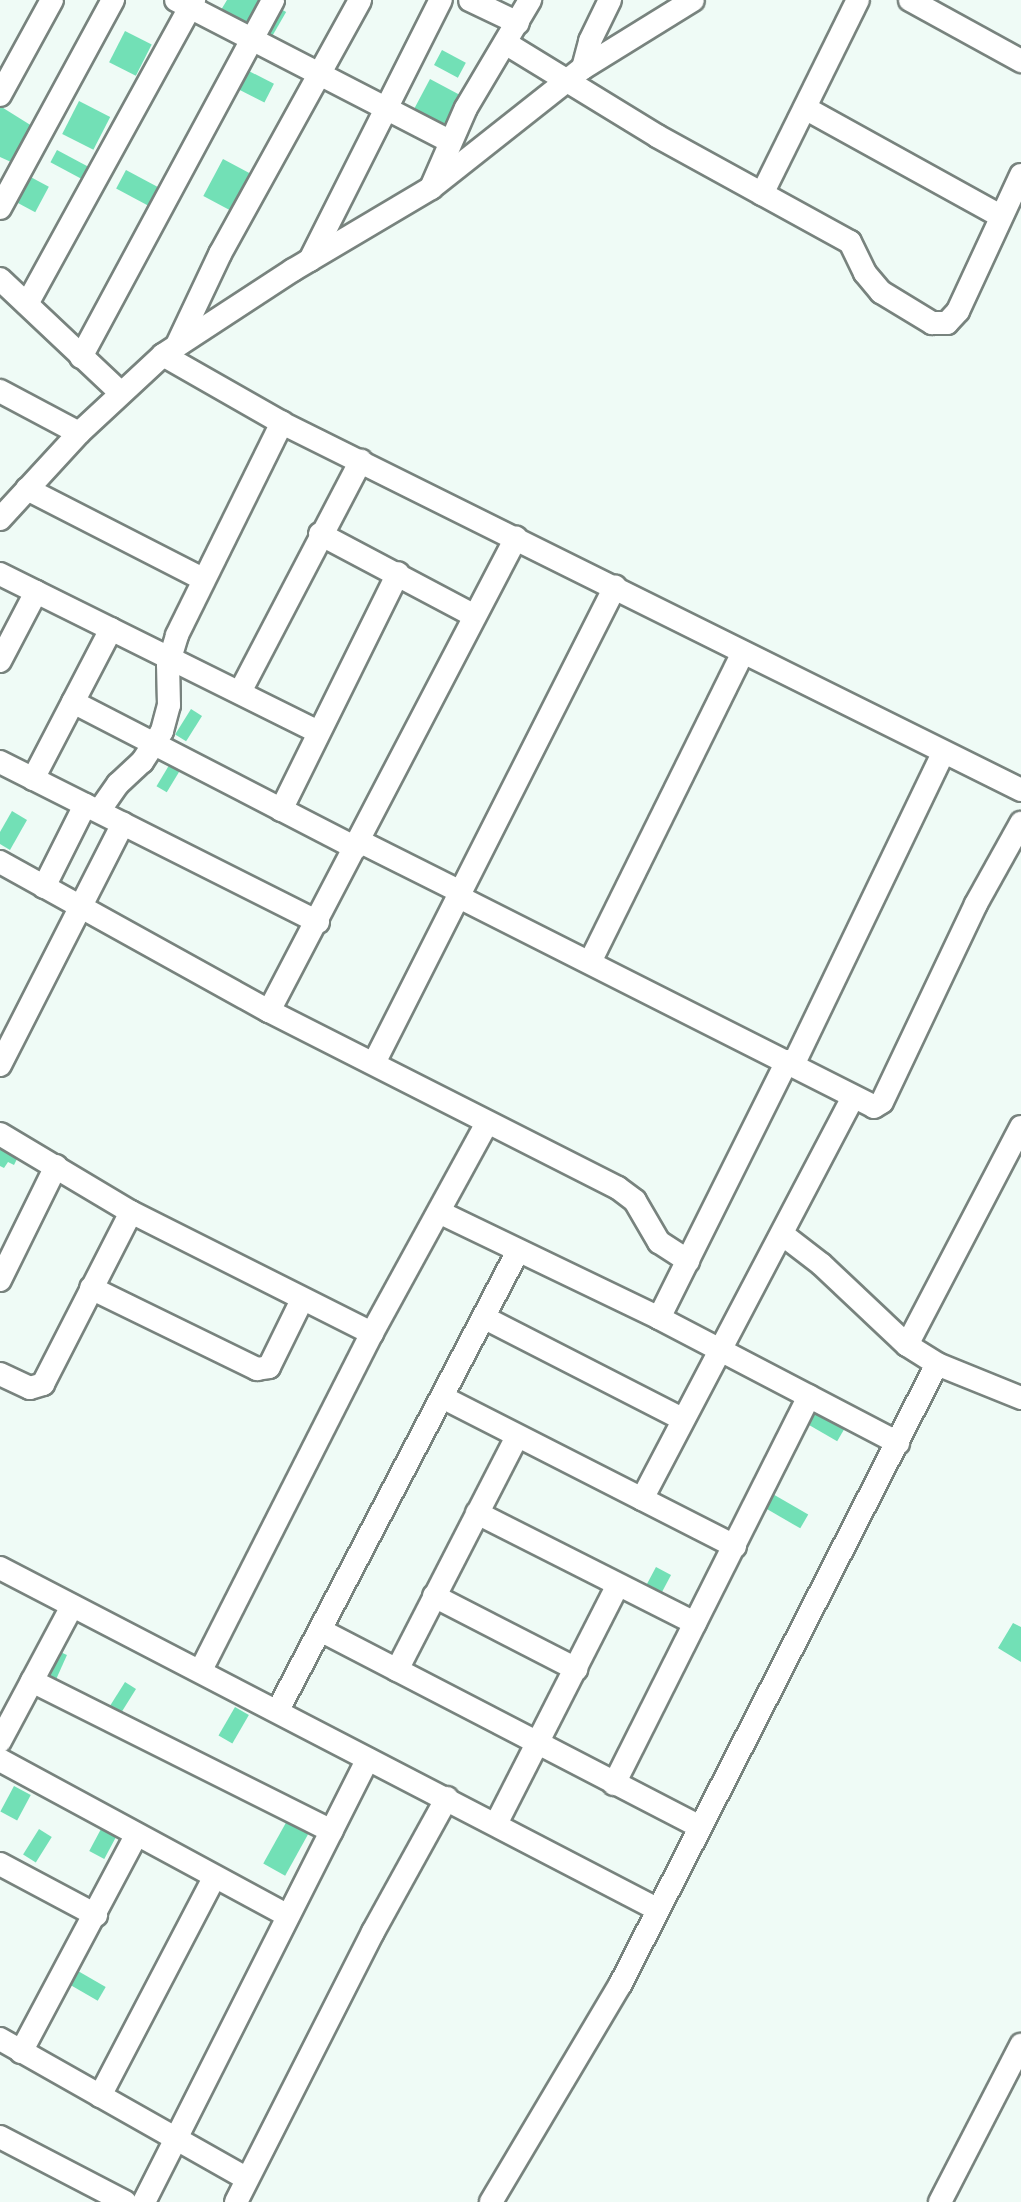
<!DOCTYPE html>
<style>
body{margin:0}
#map{position:relative;width:1021px;height:2202px;overflow:hidden;background:#effbf6;font-family:"Exo 2",sans-serif}
div>[style]{position:absolute}
.building>*{inset:0;background:#72e0b6;transform-origin:0 0}
.roads{filter:drop-shadow(2px 0 #78837e) drop-shadow(-2px 0 #78837e) drop-shadow(0 2px #78837e) drop-shadow(0 -2px #78837e)}
.minor>*{height:22px;margin:-11px;padding:0 11px;transform-origin:11px;border-radius:11px;background:#fff}
span{translate:-50% -50%;white-space:nowrap;text-align:center;line-height:1.15;-webkit-text-stroke:4.5px #effbf6;paint-order:stroke}
</style>
<div id="map">
<div class="building">
<i style="clip-path:polygon(227px 0,260px 0,247px 24px,221px 10px)"></i>
<i style="left:274px;top:5px;width:14px;height:30px;rotate:30deg"></i>
<i style="left:125px;top:31px;width:30px;height:35px;rotate:27deg"></i>
<i style="left:442px;top:50px;width:27px;height:17px;rotate:28deg"></i>
<i style="left:241px;top:67px;width:37px;height:21px;rotate:27deg"></i>
<i style="left:430px;top:79px;width:34px;height:37px;rotate:28deg"></i>
<i style="left:79px;top:101px;width:35px;height:37px;rotate:27deg"></i>
<i style="clip-path:polygon(0 106px,40px 131px,22px 167px,0 157px)"></i>
<i style="left:57px;top:150px;width:36px;height:14px;rotate:28deg"></i>
<i style="left:223px;top:159px;width:34px;height:42px;rotate:28deg"></i>
<i style="left:126px;top:170px;width:36px;height:21px;rotate:28deg"></i>
<i style="left:25px;top:174px;width:27px;height:29px;rotate:28deg"></i>
<i style="left:191px;top:709px;width:13px;height:30px;rotate:32deg"></i>
<i style="left:174px;top:757px;width:12px;height:34px;rotate:31deg"></i>
<i style="clip-path:polygon(12px 811px,27px 820px,10px 850px,0 844px,0 832px)"></i>
<i style="clip-path:polygon(0 1148px,18px 1157px,14px 1165px,8px 1162px,4px 1168px,0 1166px)"></i>
<i style="left:816px;top:1406px;width:36px;height:20px;rotate:30deg"></i>
<i style="left:771px;top:1493px;width:43px;height:16px;rotate:30deg"></i>
<i style="left:656px;top:1567px;width:17px;height:28px;rotate:28deg"></i>
<i style="clip-path:polygon(1013px 1623px,1021px 1627px,1021px 1662px,998px 1648px)"></i>
<i style="left:56px;top:1650px;width:12px;height:33px;rotate:24deg"></i>
<i style="left:125px;top:1682px;width:13px;height:29px;rotate:32deg"></i>
<i style="left:235px;top:1707px;width:16px;height:33px;rotate:30deg"></i>
<i style="left:14px;top:1786px;width:19px;height:29px;rotate:28deg"></i>
<i style="left:288px;top:1819px;width:25px;height:51px;rotate:29deg"></i>
<i style="left:39px;top:1829px;width:15px;height:30px;rotate:32deg"></i>
<i style="left:101px;top:1829px;width:17px;height:25px;rotate:28deg"></i>
<i style="left:78px;top:1971px;width:32px;height:16px;rotate:30deg"></i>
</div>
<div class="roads">
<div class="minor">
<i style="left:176px;top:0;width:307px;rotate:27.3deg"></i>
<i style="left:470px;top:0;width:53px;rotate:25.6deg"></i>
<i style="left:910px;top:0;width:127px;rotate:28.8deg"></i>
<i style="left:507px;top:44px;width:176px;rotate:31.5deg"></i>
<i style="left:657px;top:136px;width:220px;rotate:28.8deg"></i>
<i style="left:850px;top:242px;width:34px;rotate:64deg"></i>
<i style="left:865px;top:273px;width:25px;rotate:50deg"></i>
<i style="left:881px;top:292px;width:60px;rotate:31.3deg"></i>
<i style="left:932px;top:323px;width:15px"></i>
<i style="left:947px;top:323px;width:16px;rotate:-47deg"></i>
<i style="left:958px;top:311px;width:150px;rotate:-65.1deg"></i>
<i style="left:583px;top:68px;width:28px;rotate:-75deg"></i>
<i style="left:590px;top:41px;width:46px;rotate:-64deg"></i>
<i style="left:0;top:95px;width:108px;rotate:-61.3deg"></i>
<i style="left:805px;top:108px;width:224px;rotate:28.9deg"></i>
<i style="left:431px;top:188px;width:87px;rotate:-66.4deg"></i>
<i style="left:466px;top:108px;width:126px;rotate:-59.3deg"></i>
<i style="left:762px;top:194px;width:216px;rotate:-63.7deg"></i>
<i style="left:0;top:208px;width:237px;rotate:-61.5deg"></i>
<i style="left:310px;top:260px;width:291px;rotate:-63.3deg"></i>
<i style="left:0;top:279px;width:165px;rotate:43.3deg"></i>
<i style="left:27px;top:304px;width:347px;rotate:-61.2deg"></i>
<i style="left:177px;top:345px;width:101px;rotate:-64.7deg"></i>
<i style="left:220px;top:254px;width:290px;rotate:-61.1deg"></i>
<i style="left:163px;top:355px;width:137px;rotate:29.7deg"></i>
<i style="left:282px;top:423px;width:825px;rotate:26.41deg"></i>
<i style="left:81px;top:357px;width:405px;rotate:-61.7deg"></i>
<i style="left:0;top:391px;width:89px;rotate:28deg"></i>
<i style="left:27px;top:489px;width:198px;rotate:27.1deg"></i>
<i style="left:0;top:519px;width:117px;rotate:-47.4deg"></i>
<i style="left:79px;top:433px;width:115px;rotate:-42.9deg"></i>
<i style="left:163px;top:355px;width:155px;rotate:-33.2deg"></i>
<i style="left:293px;top:270px;width:161px;rotate:-30.7deg"></i>
<i style="left:431px;top:188px;width:194px;rotate:-38.3deg"></i>
<i style="left:583px;top:68px;width:129px;rotate:-31.7deg"></i>
<i style="left:320px;top:534px;width:173px;rotate:27.9deg"></i>
<i style="left:0;top:574px;width:355px;rotate:26.4deg"></i>
<i style="left:0;top:661px;width:78px;rotate:-62.4deg"></i>
<i style="left:240px;top:692px;width:261px;rotate:-62.4deg"></i>
<i style="left:73px;top:702px;width:318px;rotate:27.3deg"></i>
<i style="left:0;top:762px;width:356px;rotate:26.7deg"></i>
<i style="left:33px;top:779px;width:169px;rotate:-62.5deg"></i>
<i style="left:281px;top:810px;width:264px;rotate:-63.7deg"></i>
<i style="left:99px;top:811px;width:33px;rotate:-55deg"></i>
<i style="left:118px;top:784px;width:33px;rotate:-43deg"></i>
<i style="left:142px;top:762px;width:37px;rotate:-57deg"></i>
<i style="left:162px;top:731px;width:27px;rotate:-75deg"></i>
<i style="left:169px;top:705px;width:40px;rotate:-91.4deg"></i>
<i style="left:168px;top:665px;width:31px;rotate:-73deg"></i>
<i style="left:177px;top:635px;width:237px;rotate:-63.7deg"></i>
<i style="left:359px;top:841px;width:114px;rotate:26.6deg"></i>
<i style="left:0;top:862px;width:308px;rotate:29deg"></i>
<i style="left:269px;top:1011px;width:391px;rotate:26.9deg"></i>
<i style="left:618px;top:1188px;width:21px;rotate:37deg"></i>
<i style="left:635px;top:1201px;width:48px;rotate:59.7deg"></i>
<i style="left:659px;top:1242px;width:35px;rotate:33deg"></i>
<i style="left:44px;top:887px;width:92px;rotate:-63.4deg"></i>
<i style="left:459px;top:897px;width:465px;rotate:26.8deg"></i>
<i style="left:874px;top:1107px;width:9px;rotate:-32deg"></i>
<i style="left:882px;top:1102px;width:219px;rotate:-64.6deg"></i>
<i style="left:976px;top:904px;width:93px;rotate:-60.9deg"></i>
<i style="left:590px;top:962px;width:345px;rotate:-63.7deg"></i>
<i style="left:269px;top:1011px;width:534px;rotate:-62.43deg"></i>
<i style="left:374px;top:1063px;width:534px;rotate:-63.15deg"></i>
<i style="left:0;top:1065px;width:271px;rotate:-63deg"></i>
<i style="left:793px;top:1065px;width:345px;rotate:-64.3deg"></i>
<i style="left:0;top:1134px;width:152px;rotate:30.8deg"></i>
<i style="left:131px;top:1212px;width:270px;rotate:26.7deg"></i>
<i style="left:441px;top:1213px;width:242px;rotate:25.7deg"></i>
<i style="left:659px;top:1318px;width:270px;rotate:27.6deg"></i>
<i style="left:782px;top:1234px;width:49px;rotate:37.6deg"></i>
<i style="left:821px;top:1264px;width:118px;rotate:43.3deg"></i>
<i style="left:907px;top:1345px;width:36px;rotate:32deg"></i>
<i style="left:937px;top:1364px;width:91px;rotate:22deg"></i>
<i style="left:0;top:1280px;width:127px;rotate:-63.8deg"></i>
<i style="left:91px;top:1288px;width:185px;rotate:26deg"></i>
<i style="left:257px;top:1369px;width:12px;rotate:-9deg"></i>
<i style="left:269px;top:1367px;width:75px;rotate:-63.8deg"></i>
<i style="left:485px;top:1318px;width:221px;rotate:27.1deg"></i>
<i style="left:659px;top:1318px;width:287px;rotate:-63.5deg"></i>
<i style="left:907px;top:1345px;width:246px;rotate:-62.4deg"></i>
<i style="left:0;top:1374px;width:33px;rotate:25deg"></i>
<i style="left:30px;top:1388px;width:14px;rotate:-17deg"></i>
<i style="left:43px;top:1384px;width:193px;rotate:-62.9deg"></i>
<i style="left:442px;top:1397px;width:329px;rotate:27deg"></i>
<i style="left:642px;top:1499px;width:452px;rotate:-62.3deg"></i>
<i style="left:477px;top:1513px;width:244px;rotate:26.8deg"></i>
<i style="left:0;top:1568px;width:740px;rotate:27.43deg"></i>
<i style="left:434px;top:1596px;width:160px;rotate:27.2deg"></i>
<i style="left:322px;top:1631px;width:426px;rotate:27.4deg"></i>
<i style="left:201px;top:1670px;width:378px;rotate:-63.1deg"></i>
<i style="left:372px;top:1333px;width:239px;rotate:-61.3deg"></i>
<i style="left:397px;top:1670px;width:262px;rotate:-62.8deg"></i>
<i style="left:32px;top:1681px;width:335px;rotate:26.6deg"></i>
<i style="left:278px;top:1710px;width:518px;rotate:-62.4deg"></i>
<i style="left:0;top:1741px;width:153px;rotate:-61.9deg"></i>
<i style="left:0;top:1760px;width:326px;rotate:28.4deg"></i>
<i style="left:614px;top:1784px;width:434px;rotate:-63.3deg"></i>
<i style="left:496px;top:1824px;width:268px;rotate:-63deg"></i>
<i style="left:0;top:1864px;width:109px;rotate:28deg"></i>
<i style="left:0;top:2039px;width:283px;rotate:29.5deg"></i>
<i style="left:21px;top:2052px;width:245px;rotate:-62deg"></i>
<i style="left:100px;top:2096px;width:246px;rotate:-62.4deg"></i>
<i style="left:0;top:2137px;width:141px;rotate:27.5deg"></i>
<i style="left:144px;top:2202px;width:496px;rotate:-63.2deg"></i>
<i style="left:236px;top:2202px;width:303px;rotate:-63.1deg"></i>
<i style="left:373px;top:1932px;width:153px;rotate:-61.1deg"></i>
<i style="left:491px;top:2202px;width:252px;rotate:-59.3deg"></i>
<i style="left:620px;top:1985px;width:697px;rotate:-62.96deg"></i>
<i style="left:940px;top:2202px;width:177px;rotate:-62.7deg"></i>
</div>
</div>
</div>
